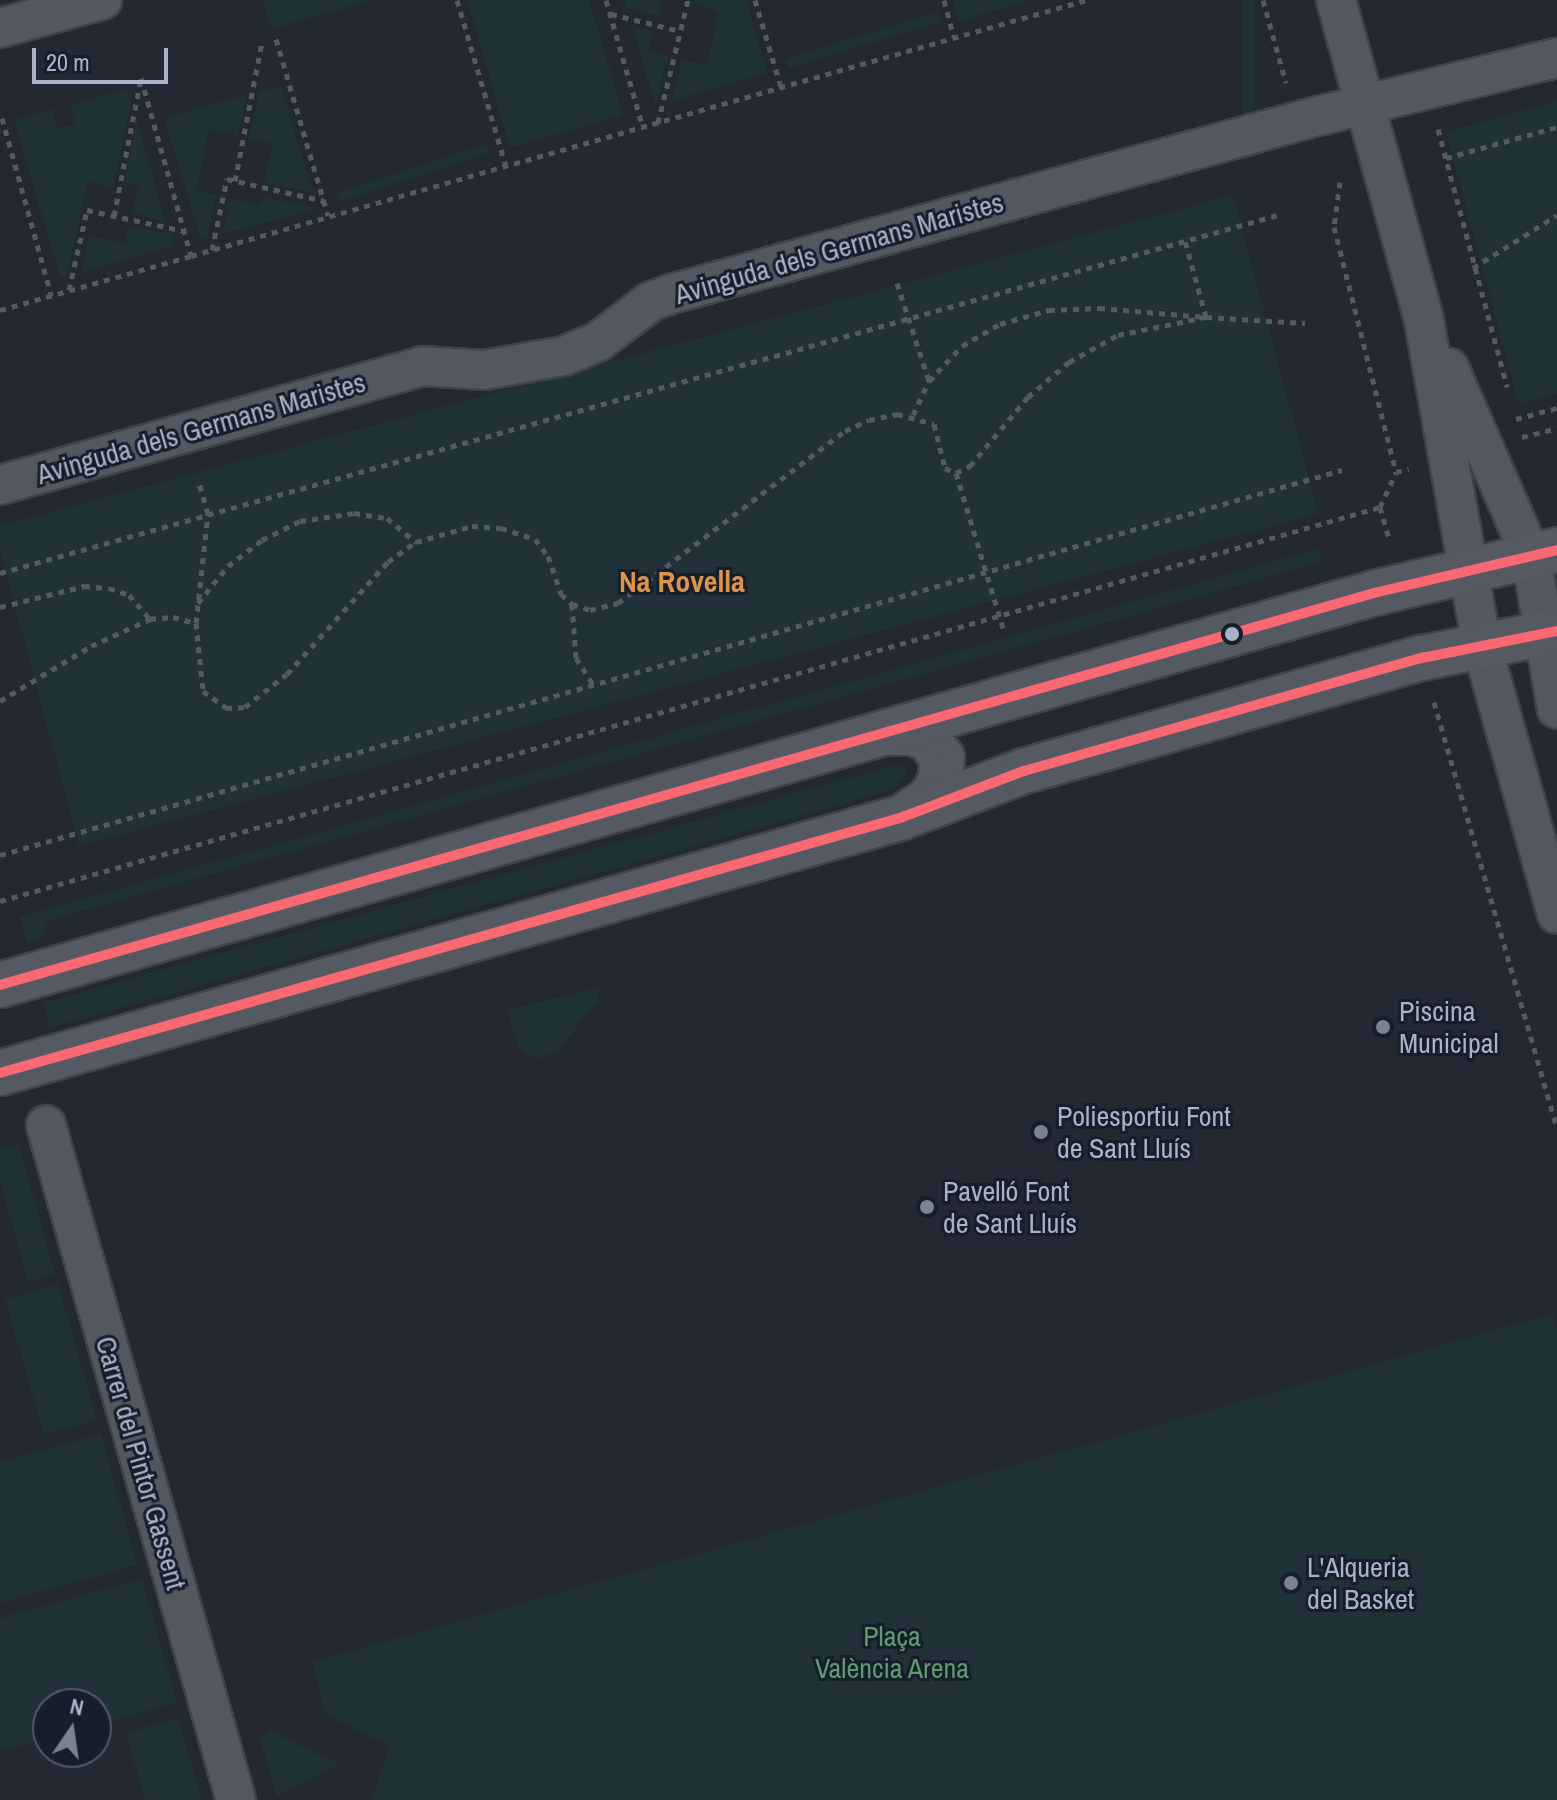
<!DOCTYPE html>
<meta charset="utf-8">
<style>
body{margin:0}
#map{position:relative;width:1557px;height:1800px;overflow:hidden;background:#232832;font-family:"Archivo Narrow",sans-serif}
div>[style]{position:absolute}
.green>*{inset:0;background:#203238;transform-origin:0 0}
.path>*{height:5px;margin-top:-2.5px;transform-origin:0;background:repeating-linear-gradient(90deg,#545a62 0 6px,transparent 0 12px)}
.roads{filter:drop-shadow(2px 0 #3f434a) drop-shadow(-2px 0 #3f434a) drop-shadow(0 2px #3f434a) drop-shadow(0 -2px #3f434a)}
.street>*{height:38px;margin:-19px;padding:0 19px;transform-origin:19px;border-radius:19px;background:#525760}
.primary>*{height:44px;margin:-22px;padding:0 22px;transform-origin:22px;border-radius:22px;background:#545962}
.bus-1>*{height:10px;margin:-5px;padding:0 5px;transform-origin:5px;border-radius:5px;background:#fa6871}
.dots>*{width:22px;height:22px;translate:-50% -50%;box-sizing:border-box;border:4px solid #161e2c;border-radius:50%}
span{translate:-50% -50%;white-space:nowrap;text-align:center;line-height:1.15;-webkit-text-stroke:6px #161e2c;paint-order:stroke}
.street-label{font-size:28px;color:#aab3c6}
.poi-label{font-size:28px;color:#aab3c6}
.left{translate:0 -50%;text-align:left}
.park-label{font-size:28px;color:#609870}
.neighbourhood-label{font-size:30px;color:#de934c;font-weight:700}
.north{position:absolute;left:32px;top:1688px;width:80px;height:80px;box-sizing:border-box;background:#161e2c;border:2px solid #515a6a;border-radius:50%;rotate:13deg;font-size:22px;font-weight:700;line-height:32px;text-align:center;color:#aab3c6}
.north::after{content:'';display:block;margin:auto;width:28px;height:36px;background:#7b8292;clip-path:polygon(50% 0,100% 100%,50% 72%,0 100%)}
.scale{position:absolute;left:32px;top:48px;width:136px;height:36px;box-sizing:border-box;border:4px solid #aab3c6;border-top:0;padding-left:10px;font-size:24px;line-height:28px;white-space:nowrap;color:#aab3c6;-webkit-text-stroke:6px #161e2c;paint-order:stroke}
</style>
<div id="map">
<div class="green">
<i style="clip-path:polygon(263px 0,373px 0,271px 29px)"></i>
<i style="clip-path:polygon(467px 0,589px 0,623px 115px,510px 148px)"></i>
<i style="clip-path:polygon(624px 0,662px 0,658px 16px,627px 8px)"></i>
<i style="clip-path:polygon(695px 0,746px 0,767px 73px,671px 101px,682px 60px,706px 65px,719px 11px,694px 4px)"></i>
<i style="clip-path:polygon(953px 0,1032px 0,959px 21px)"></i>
<i style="left:1243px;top:0;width:12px;height:116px"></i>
<i style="left:938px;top:12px;width:10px;height:160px;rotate:73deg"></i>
<i style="clip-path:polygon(632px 25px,653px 31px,649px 50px,668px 56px,655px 105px)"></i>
<i style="clip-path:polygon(281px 86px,313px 193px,264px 183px,273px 144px,249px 139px,259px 92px)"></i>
<i style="clip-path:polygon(127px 88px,131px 103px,113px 188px,88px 182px,67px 275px,60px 277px,14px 120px,52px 109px,58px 128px,75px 124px,70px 105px)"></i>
<i style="clip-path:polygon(247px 94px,238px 136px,209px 129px,196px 191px,216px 195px,207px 238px,201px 240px,164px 118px)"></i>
<i style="clip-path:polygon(1557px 101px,1557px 394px,1519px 404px,1446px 132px)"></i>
<i style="clip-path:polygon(137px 119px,165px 222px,133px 213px,138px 187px,125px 183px)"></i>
<i style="left:487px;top:144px;width:9px;height:159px;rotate:72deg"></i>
<i style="left:1233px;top:195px;width:330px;height:1283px;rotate:75deg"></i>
<i style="clip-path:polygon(263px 196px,318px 209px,222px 234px,230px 198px,260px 205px)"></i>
<i style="clip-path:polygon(129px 226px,171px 234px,174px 246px,82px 272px,89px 236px,125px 243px)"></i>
<i style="clip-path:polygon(1318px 549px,1322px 562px,49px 920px,39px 940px,27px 942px,20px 917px)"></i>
<i style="clip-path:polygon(899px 764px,908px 772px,896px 789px,50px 1028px,43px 1003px)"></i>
<i style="clip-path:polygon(598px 987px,598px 1000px,559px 1050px,537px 1059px,518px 1048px,508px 1010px)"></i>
<i style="clip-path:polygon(19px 1145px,55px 1274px,28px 1282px,0 1181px,0 1150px)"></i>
<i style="left:58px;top:1284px;width:141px;height:55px;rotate:74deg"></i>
<i style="clip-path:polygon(1553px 1314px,1557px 1329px,1557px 1800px,371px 1800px,389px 1747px,324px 1713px,313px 1662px)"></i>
<i style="clip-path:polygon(101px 1434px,137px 1565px,0 1603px,0 1462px)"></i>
<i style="clip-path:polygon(142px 1579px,177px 1703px,96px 1725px,96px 1704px,48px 1704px,48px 1738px,0 1751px,0 1618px)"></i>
<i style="clip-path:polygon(178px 1718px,202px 1800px,145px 1800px,126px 1733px)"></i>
<i style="clip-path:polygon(270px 1730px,340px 1765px,277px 1796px,260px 1739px)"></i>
</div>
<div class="path">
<i style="left:457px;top:0;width:173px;rotate:73.6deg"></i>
<i style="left:606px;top:0;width:132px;rotate:73.8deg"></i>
<i style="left:755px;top:0;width:91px;rotate:73.4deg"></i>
<i style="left:944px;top:0;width:38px;rotate:75deg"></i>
<i style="left:1263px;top:0;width:86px;rotate:74.5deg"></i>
<i style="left:611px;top:14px;width:71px;rotate:13.8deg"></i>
<i style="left:276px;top:39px;width:184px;rotate:73.6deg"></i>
<i style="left:141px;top:78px;width:185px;rotate:74.3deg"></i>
<i style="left:191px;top:256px;width:931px;rotate:-15.96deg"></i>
<i style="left:2px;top:118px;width:184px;rotate:74.5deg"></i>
<i style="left:658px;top:123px;width:127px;rotate:-76.3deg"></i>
<i style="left:1438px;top:129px;width:267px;rotate:75deg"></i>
<i style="left:1446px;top:158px;width:115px;rotate:-15.6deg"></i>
<i style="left:235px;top:181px;width:142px;rotate:-79deg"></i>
<i style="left:1340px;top:182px;width:45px;rotate:97.6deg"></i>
<i style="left:1334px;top:227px;width:253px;rotate:75.8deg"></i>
<i style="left:114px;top:216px;width:140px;rotate:-78.9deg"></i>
<i style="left:212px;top:250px;width:73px;rotate:-78.1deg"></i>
<i style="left:227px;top:179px;width:100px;rotate:12.7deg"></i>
<i style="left:1473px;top:268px;width:99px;rotate:-32.2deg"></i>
<i style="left:897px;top:283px;width:103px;rotate:71.9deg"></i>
<i style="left:69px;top:290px;width:82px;rotate:-77.3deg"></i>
<i style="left:87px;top:210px;width:99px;rotate:12.2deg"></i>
<i style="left:0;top:310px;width:198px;rotate:-15.8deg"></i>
<i style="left:913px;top:415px;width:38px;rotate:-65deg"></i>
<i style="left:929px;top:381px;width:48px;rotate:-46.7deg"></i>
<i style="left:962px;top:346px;width:44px;rotate:-30.1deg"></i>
<i style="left:1000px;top:324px;width:51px;rotate:-15.9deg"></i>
<i style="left:1049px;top:310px;width:50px;rotate:-2.3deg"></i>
<i style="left:1099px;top:308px;width:107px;rotate:4.8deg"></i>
<i style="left:1206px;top:317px;width:79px;rotate:-105.4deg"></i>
<i style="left:1516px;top:419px;width:42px;rotate:-15deg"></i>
<i style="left:1522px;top:437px;width:36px;rotate:-14deg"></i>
<i style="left:956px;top:473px;width:165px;rotate:73.1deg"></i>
<i style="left:1380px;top:507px;width:36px;rotate:74deg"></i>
<i style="left:0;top:573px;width:1327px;rotate:-15.65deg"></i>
<i style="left:198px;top:603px;width:48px;rotate:-51deg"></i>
<i style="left:228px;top:566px;width:43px;rotate:-37.4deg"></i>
<i style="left:262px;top:540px;width:42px;rotate:-26.6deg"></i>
<i style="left:300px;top:521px;width:55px;rotate:-8.4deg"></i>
<i style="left:354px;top:513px;width:33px;rotate:9deg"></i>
<i style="left:387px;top:518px;width:38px;rotate:40deg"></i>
<i style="left:572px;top:604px;width:54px;rotate:85.8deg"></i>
<i style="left:576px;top:658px;width:31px;rotate:57deg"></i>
<i style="left:0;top:607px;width:87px;rotate:-14deg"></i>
<i style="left:84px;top:586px;width:25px;rotate:5deg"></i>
<i style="left:109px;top:588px;width:21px;rotate:19deg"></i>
<i style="left:129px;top:595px;width:32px;rotate:49deg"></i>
<i style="left:196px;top:623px;width:110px;rotate:-83.7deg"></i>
<i style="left:208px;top:514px;width:33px;rotate:-106deg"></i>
<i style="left:0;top:701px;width:106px;rotate:-31.1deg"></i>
<i style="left:91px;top:646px;width:65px;rotate:-24.6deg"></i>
<i style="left:150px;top:619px;width:23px;rotate:-5deg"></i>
<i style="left:173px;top:617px;width:24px;rotate:15deg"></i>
<i style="left:196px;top:623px;width:68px;rotate:84.1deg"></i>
<i style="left:203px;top:691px;width:29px;rotate:36deg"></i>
<i style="left:226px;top:708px;width:19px;rotate:-3deg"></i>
<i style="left:245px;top:707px;width:53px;rotate:-38.2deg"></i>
<i style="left:287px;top:674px;width:151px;rotate:-48deg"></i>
<i style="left:388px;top:562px;width:34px;rotate:-36deg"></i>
<i style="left:416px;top:542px;width:58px;rotate:-15.9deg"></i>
<i style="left:472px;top:526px;width:29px;rotate:4deg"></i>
<i style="left:501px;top:528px;width:36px;rotate:18deg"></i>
<i style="left:535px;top:539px;width:21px;rotate:53deg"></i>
<i style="left:548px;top:556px;width:40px;rotate:71.1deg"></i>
<i style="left:561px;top:594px;width:15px;rotate:42deg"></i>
<i style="left:572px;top:604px;width:19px;rotate:18deg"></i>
<i style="left:590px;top:610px;width:29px;rotate:-14deg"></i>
<i style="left:618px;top:603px;width:285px;rotate:-37.2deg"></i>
<i style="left:845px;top:431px;width:26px;rotate:-25deg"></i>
<i style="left:869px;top:420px;width:29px;rotate:-12deg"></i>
<i style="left:897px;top:414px;width:38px;rotate:15deg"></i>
<i style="left:934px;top:424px;width:45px;rotate:76deg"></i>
<i style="left:945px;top:468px;width:12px;rotate:24deg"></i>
<i style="left:956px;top:473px;width:16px;rotate:-27deg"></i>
<i style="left:970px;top:466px;width:90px;rotate:-50deg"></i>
<i style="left:1028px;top:397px;width:54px;rotate:-40.5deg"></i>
<i style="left:1069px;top:362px;width:56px;rotate:-28.9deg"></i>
<i style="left:1118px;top:335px;width:90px;rotate:-11.6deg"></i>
<i style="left:1206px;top:317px;width:99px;rotate:3.5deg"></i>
<i style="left:1434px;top:702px;width:443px;rotate:73.9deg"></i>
<i style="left:0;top:855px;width:1396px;rotate:-16.01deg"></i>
<i style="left:0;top:901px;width:1435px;rotate:-15.93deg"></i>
<i style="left:1380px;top:507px;width:38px;rotate:-65deg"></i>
<i style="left:1396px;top:472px;width:13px;rotate:-13deg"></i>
</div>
<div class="roads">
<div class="street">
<i style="left:1336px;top:0;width:327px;rotate:74.6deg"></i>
<i style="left:1423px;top:315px;width:336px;rotate:79.9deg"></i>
<i style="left:1482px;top:646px;width:278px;rotate:74.4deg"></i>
<i style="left:0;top:28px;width:106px;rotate:-15.4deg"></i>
<i style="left:1449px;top:368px;width:205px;rotate:66.4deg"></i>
<i style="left:1531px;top:556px;width:155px;rotate:80.4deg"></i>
<i style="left:0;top:485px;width:438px;rotate:-15.7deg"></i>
<i style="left:422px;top:366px;width:62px;rotate:3.7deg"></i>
<i style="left:484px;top:370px;width:81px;rotate:-9.9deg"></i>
<i style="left:564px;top:356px;width:38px;rotate:-23deg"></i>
<i style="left:599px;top:341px;width:64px;rotate:-37.4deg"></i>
<i style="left:650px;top:302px;width:22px;rotate:-21deg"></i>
<i style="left:671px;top:294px;width:663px;rotate:-15.4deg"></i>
<i style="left:1310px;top:118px;width:254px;rotate:-13.7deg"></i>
<i style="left:46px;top:1125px;width:701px;rotate:74.28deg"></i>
</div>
<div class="primary">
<i style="left:888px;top:733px;width:25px"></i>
<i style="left:913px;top:733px;width:17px;rotate:21deg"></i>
<i style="left:929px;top:739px;width:23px;rotate:56deg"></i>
<i style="left:942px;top:758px;width:22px;rotate:93deg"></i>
<i style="left:941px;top:780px;width:22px;rotate:120deg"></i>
<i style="left:930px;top:799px;width:30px;rotate:147deg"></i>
<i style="left:0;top:985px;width:1429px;rotate:-15.92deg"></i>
<i style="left:1374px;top:593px;width:188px;rotate:-13.2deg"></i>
<i style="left:0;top:1073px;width:935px;rotate:-15.82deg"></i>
<i style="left:900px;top:818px;width:133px;rotate:-20.8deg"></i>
<i style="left:1024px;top:771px;width:414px;rotate:-15.9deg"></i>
<i style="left:1422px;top:658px;width:138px;rotate:-11.3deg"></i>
</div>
</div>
<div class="bus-1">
<i style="left:0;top:985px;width:1429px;rotate:-15.92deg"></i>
<i style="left:1374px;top:593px;width:188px;rotate:-13.2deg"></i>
<i style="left:0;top:1073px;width:935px;rotate:-15.82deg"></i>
<i style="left:900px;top:818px;width:133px;rotate:-20.8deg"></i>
<i style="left:1024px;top:771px;width:414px;rotate:-15.9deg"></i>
<i style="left:1422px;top:658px;width:138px;rotate:-11.3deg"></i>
</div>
<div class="dots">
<i style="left:1232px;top:634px;background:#aab3c6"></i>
<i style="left:1383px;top:1027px;background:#7b8292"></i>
<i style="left:1041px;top:1132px;background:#7b8292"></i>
<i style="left:927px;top:1207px;background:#7b8292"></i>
<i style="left:1291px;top:1583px;background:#7b8292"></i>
</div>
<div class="street-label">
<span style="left:839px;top:248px;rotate:-16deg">Avinguda dels Germans Maristes</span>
<span style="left:201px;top:428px;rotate:-16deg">Avinguda dels Germans Maristes</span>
<span style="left:141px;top:1463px;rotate:74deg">Carrer del Pintor Gassent</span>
</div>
<div class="poi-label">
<span class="left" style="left:1399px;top:1027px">Piscina<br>Municipal</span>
<span class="left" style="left:1057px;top:1132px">Poliesportiu Font<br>de Sant Lluís</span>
<span class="left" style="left:943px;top:1207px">Pavelló Font<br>de Sant Lluís</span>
<span class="left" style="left:1307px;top:1583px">L'Alqueria<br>del Basket</span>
</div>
<div class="park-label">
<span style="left:892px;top:1652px">Plaça<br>València Arena</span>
</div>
<div class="neighbourhood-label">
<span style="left:682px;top:581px">Na Rovella</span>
</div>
<div class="north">N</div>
<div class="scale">20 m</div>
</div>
